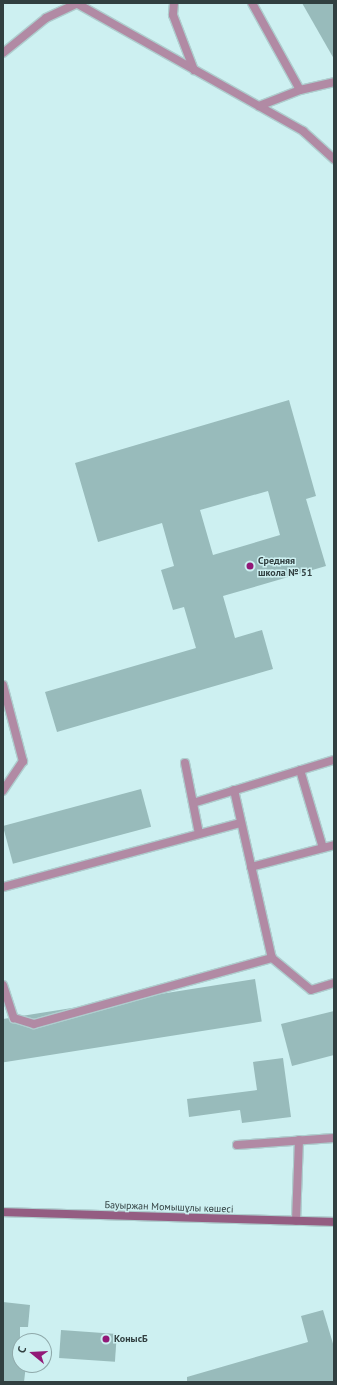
<!DOCTYPE html>
<meta charset="utf-8">
<style>
body{margin:0}
#map{position:relative;width:337px;height:1385px;overflow:hidden;background:#cdf0f1;font-family:"PT Sans",sans-serif}
div>[style]{position:absolute}
.building>*{inset:0;background:#98bbbb;transform-origin:0 0}
.roads{filter:drop-shadow(1px 0 #aecdce) drop-shadow(-1px 0 #aecdce) drop-shadow(0 1px #aecdce) drop-shadow(0 -1px #aecdce)}
.lane>*{height:8px;margin:-4px;padding:0 4px;transform-origin:4px;border-radius:4px;background:#b18aa4}
.secondary>*{height:8px;margin:-4px;padding:0 4px;transform-origin:4px;border-radius:4px;background:#945d82}
.dots>*{width:11px;height:11px;translate:-50% -50%;box-sizing:border-box;border:2px solid #cdf0f1;border-radius:50%}
span{translate:-50% -50%;white-space:nowrap;text-align:center;line-height:1.15;-webkit-text-stroke:3px #cdf0f1;paint-order:stroke}
.poi-label{font-size:10px;color:#313f40;font-weight:700}
.left{translate:0 -50%;text-align:left}
.street-label{font-size:10px;color:#313f40}
.frame{position:absolute;inset:0;border:4px solid #313f40;pointer-events:none}
.north{position:absolute;left:12px;top:1333px;width:40px;height:40px;box-sizing:border-box;background:#cdf0f1;border:1px solid #8fa9aa;border-radius:50%;rotate:288deg;font-size:11px;font-weight:700;line-height:16px;text-align:center;color:#313f40}
.north::after{content:'';display:block;margin:auto;width:14px;height:18px;background:#921977;clip-path:polygon(50% 0,100% 100%,50% 72%,0 100%)}
</style>
<div id="map">
<div class="building">
<i style="clip-path:polygon(302px 3px,334px 3px,334px 59px)"></i>
<i style="clip-path:polygon(evenodd,289px 400px,316px 496px,306px 499px,326px 566px,223px 596px,235px 638px,262px 630px,273px 669px,57px 732px,45px 692px,196px 648px,184px 607px,173px 610px,161px 570px,174px 566px,162px 523px,98px 542px,75px 463px,289px 400px,268px 491px,280px 535px,213px 555px,200px 510px,268px 491px)"></i>
<i style="left:141px;top:789px;width:39px;height:143px;rotate:75deg"></i>
<i style="left:255px;top:979px;width:43px;height:261px;rotate:81deg"></i>
<i style="clip-path:polygon(334px 1011px,334px 1055px,292px 1066px,281px 1024px)"></i>
<i style="clip-path:polygon(283px 1058px,291px 1117px,242px 1123px,240px 1110px,189px 1117px,187px 1099px,257px 1090px,253px 1062px)"></i>
<i style="clip-path:polygon(3px 1302px,30px 1305px,28px 1327px,20px 1327px,20px 1365px,26px 1365px,24px 1382px,3px 1382px)"></i>
<i style="clip-path:polygon(323px 1310px,334px 1347px,334px 1382px,187px 1382px,187px 1377px,308px 1342px,301px 1316px)"></i>
<i style="left:61px;top:1330px;width:56px;height:28px;rotate:4deg"></i>
</div>
<div class="roads">
<div class="lane">
<i style="left:76px;top:3px;width:261px;rotate:29.4deg"></i>
<i style="left:303px;top:131px;width:42px;rotate:42.1deg"></i>
<i style="left:174px;top:3px;width:12px;rotate:95deg"></i>
<i style="left:173px;top:15px;width:59px;rotate:69.1deg"></i>
<i style="left:252px;top:3px;width:99px;rotate:61.1deg"></i>
<i style="left:3px;top:53px;width:55px;rotate:-39.1deg"></i>
<i style="left:46px;top:18px;width:35px;rotate:-25deg"></i>
<i style="left:259px;top:106px;width:44px;rotate:-21.3deg"></i>
<i style="left:300px;top:90px;width:35px;rotate:-13deg"></i>
<i style="left:3px;top:685px;width:79px;rotate:75.3deg"></i>
<i style="left:23px;top:761px;width:36px;rotate:124deg"></i>
<i style="left:185px;top:763px;width:72px;rotate:78.8deg"></i>
<i style="left:300px;top:770px;width:81px;rotate:73.6deg"></i>
<i style="left:234px;top:790px;width:172px;rotate:77.3deg"></i>
<i style="left:272px;top:958px;width:50px;rotate:39.4deg"></i>
<i style="left:311px;top:990px;width:24px;rotate:-17deg"></i>
<i style="left:193px;top:803px;width:147px;rotate:-17deg"></i>
<i style="left:251px;top:867px;width:86px;rotate:-14.8deg"></i>
<i style="left:3px;top:887px;width:246px;rotate:-15.1deg"></i>
<i style="left:3px;top:985px;width:35px;rotate:72deg"></i>
<i style="left:14px;top:1018px;width:21px;rotate:17deg"></i>
<i style="left:34px;top:1024px;width:247px;rotate:-15.5deg"></i>
<i style="left:237px;top:1145px;width:97px;rotate:-4.1deg"></i>
<i style="left:296px;top:1221px;width:81px;rotate:-87.9deg"></i>
</div>
<div class="secondary">
<i style="left:3px;top:1212px;width:331px;rotate:1.7deg"></i>
</div>
</div>
<div class="dots">
<i style="left:250px;top:566px;background:#921977"></i>
<i style="left:106px;top:1339px;background:#921977"></i>
</div>
<div class="poi-label">
<span class="left" style="left:258px;top:566px">Средняя<br>школа № 51</span>
<span class="left" style="left:114px;top:1339px">КонысБ</span>
</div>
<div class="street-label">
<span style="left:169px;top:1207px;rotate:2deg">Бауыржан Момышұлы көшесі</span>
</div>
<div class="frame"></div>
<div class="north">С</div>
</div>
